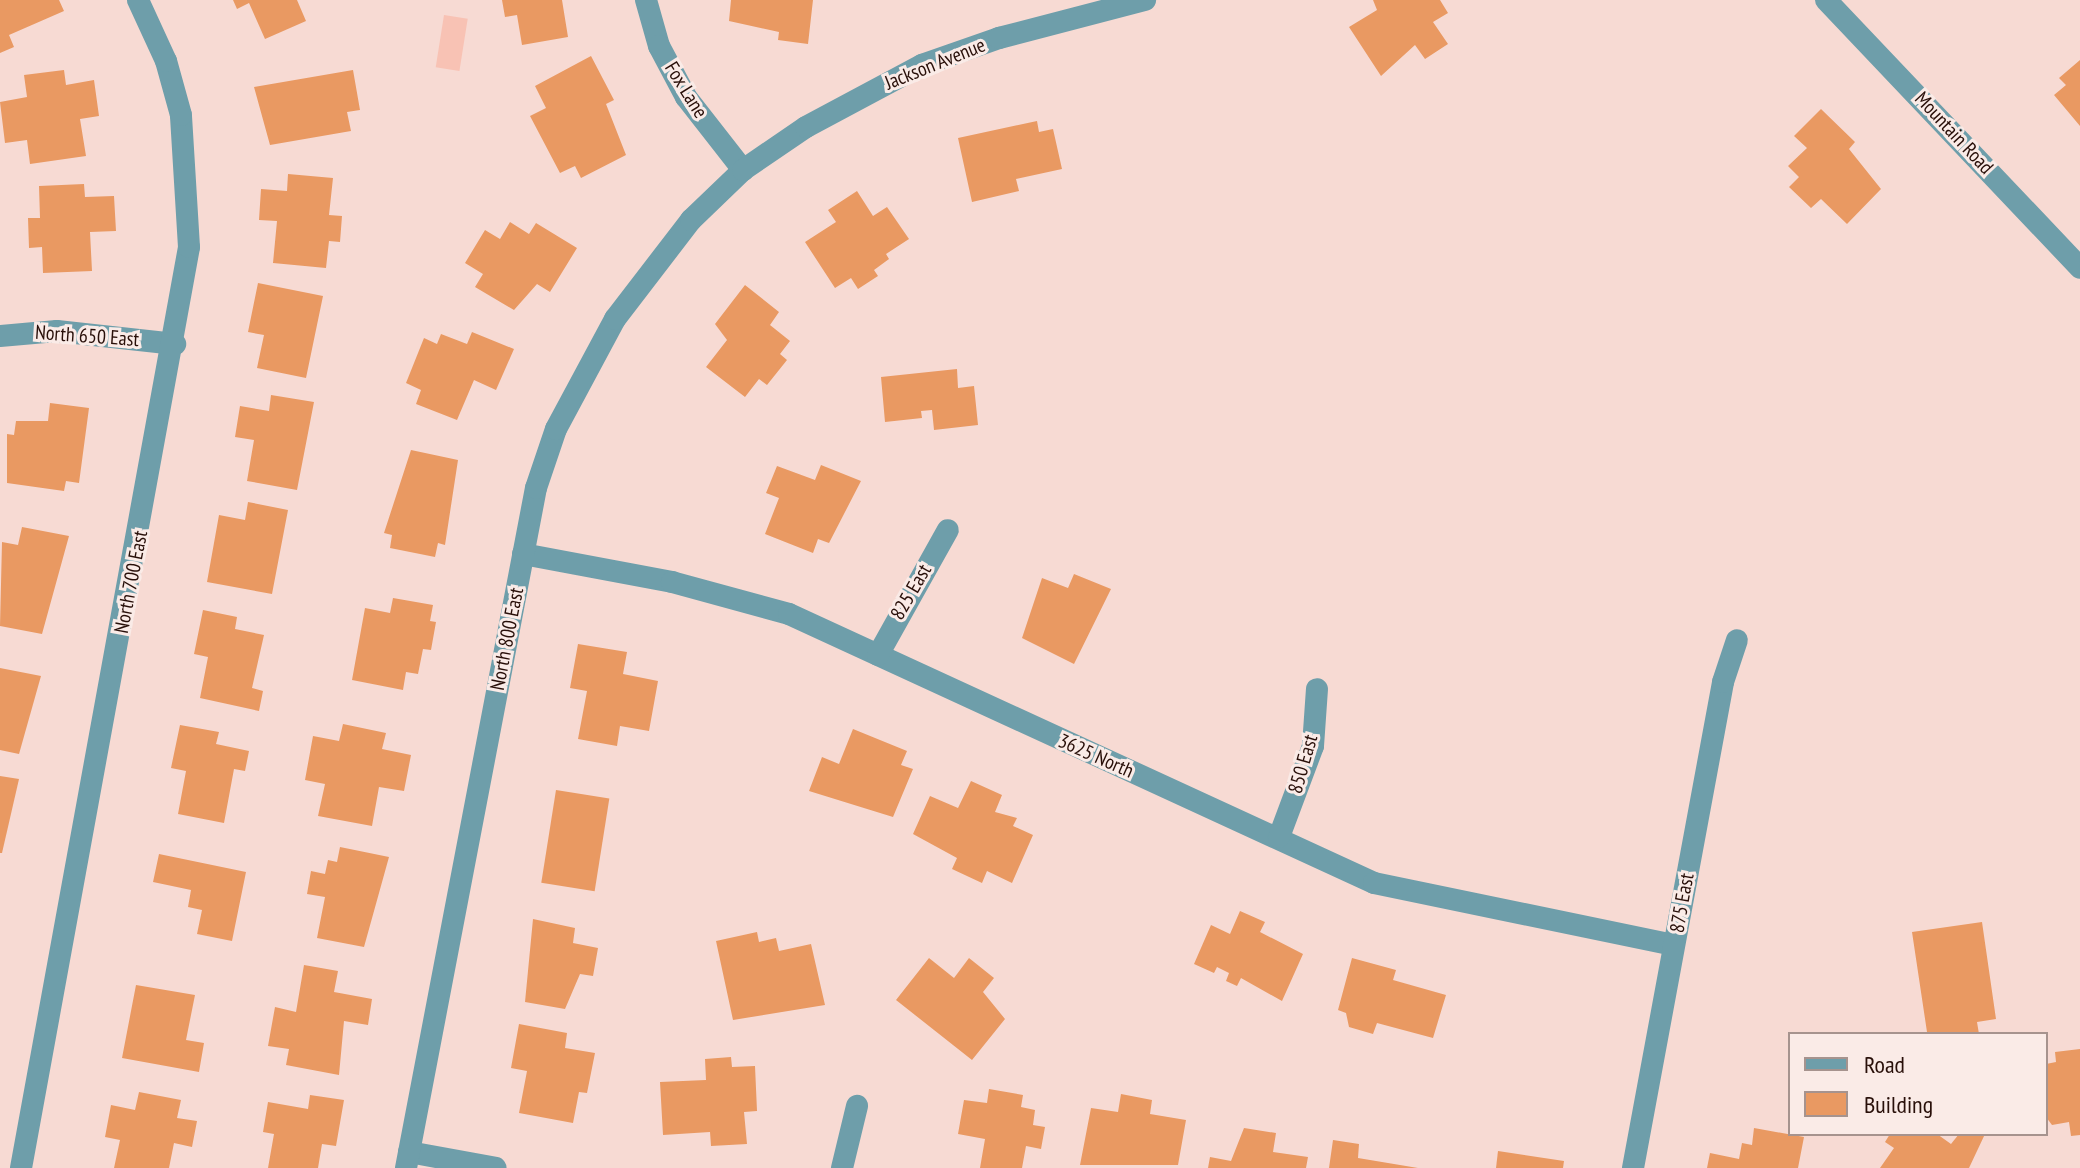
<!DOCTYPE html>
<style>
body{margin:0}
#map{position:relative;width:2080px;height:1168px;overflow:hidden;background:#f7dad3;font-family:"PT Sans Narrow",sans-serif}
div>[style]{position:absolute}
.green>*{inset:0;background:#f8c2b4;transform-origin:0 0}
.building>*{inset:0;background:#e99962;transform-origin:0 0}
.minor>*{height:22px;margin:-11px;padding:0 11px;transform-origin:11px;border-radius:11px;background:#6e9eaa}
.tertiary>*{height:22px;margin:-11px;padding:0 11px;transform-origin:11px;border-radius:11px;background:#6e9eaa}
span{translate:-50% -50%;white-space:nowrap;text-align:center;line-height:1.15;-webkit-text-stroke:6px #faebe7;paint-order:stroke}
.street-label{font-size:20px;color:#280f09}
.legend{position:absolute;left:1788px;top:1032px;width:260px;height:104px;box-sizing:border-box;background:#faebe7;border:2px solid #a6938e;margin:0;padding:10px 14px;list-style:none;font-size:24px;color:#280f09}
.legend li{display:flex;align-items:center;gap:16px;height:40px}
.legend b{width:40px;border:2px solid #a6938e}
</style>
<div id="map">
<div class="green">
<i style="left:444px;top:15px;width:24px;height:53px;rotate:9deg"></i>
</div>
<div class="building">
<i style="clip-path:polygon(0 0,59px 0,64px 11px,9px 35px,14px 47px,0 53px)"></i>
<i style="clip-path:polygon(233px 0,297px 0,306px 21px,265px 39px,249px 3px,237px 9px)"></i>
<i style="clip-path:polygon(502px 0,562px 0,568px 37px,522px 45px,517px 15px,505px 17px)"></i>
<i style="clip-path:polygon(731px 0,813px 0,808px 44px,778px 40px,779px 32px,729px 21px)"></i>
<i style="clip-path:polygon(1440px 0,1448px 13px,1433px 22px,1448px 44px,1425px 59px,1415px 45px,1381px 76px,1349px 27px,1377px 10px,1373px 0)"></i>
<i style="clip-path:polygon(591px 56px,614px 100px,606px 104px,626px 155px,581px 178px,575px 166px,560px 173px,530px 116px,546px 108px,535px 86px)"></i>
<i style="clip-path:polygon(2080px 60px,2080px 126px,2054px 95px,2066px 85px,2059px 78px)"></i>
<i style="clip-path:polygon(64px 70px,66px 85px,94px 80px,99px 116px,80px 119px,86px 156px,30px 164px,27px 140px,5px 143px,0 102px,27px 97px,24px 75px)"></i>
<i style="clip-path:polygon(353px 70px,360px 110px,347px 112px,351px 131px,270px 145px,254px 87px)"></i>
<i style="clip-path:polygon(1821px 109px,1855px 142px,1849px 149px,1881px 189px,1847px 224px,1821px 199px,1811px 208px,1789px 187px,1799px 177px,1788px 166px,1807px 148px,1794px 136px)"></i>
<i style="clip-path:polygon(1037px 121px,1039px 132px,1053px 129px,1062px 169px,1016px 179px,1019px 191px,972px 202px,958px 138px)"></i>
<i style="clip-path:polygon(288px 174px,333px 178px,329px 215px,342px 216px,340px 242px,329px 241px,326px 268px,273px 263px,277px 221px,259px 220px,261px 189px,287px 191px)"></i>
<i style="clip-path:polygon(84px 184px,85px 197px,114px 196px,116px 231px,90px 232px,92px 271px,43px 273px,42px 247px,29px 248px,28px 218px,40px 218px,39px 186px)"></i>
<i style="clip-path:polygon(857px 191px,873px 216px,887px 207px,909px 239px,886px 254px,889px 259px,874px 270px,878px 276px,858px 289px,851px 278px,835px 288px,805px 242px,836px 222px,828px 210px)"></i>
<i style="clip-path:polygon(510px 222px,529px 234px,536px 223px,577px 248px,550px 292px,537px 284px,514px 310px,475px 287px,483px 274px,465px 263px,485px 230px,500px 239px)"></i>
<i style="clip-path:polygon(258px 283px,323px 296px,306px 378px,257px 368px,264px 335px,248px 332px)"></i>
<i style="clip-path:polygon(745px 285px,779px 312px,770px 325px,790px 341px,780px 354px,787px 360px,767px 385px,759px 379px,745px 397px,706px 367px,727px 340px,715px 324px)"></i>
<i style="clip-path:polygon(472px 332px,514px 349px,496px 390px,474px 380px,457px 420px,416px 404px,421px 390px,406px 383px,424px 338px,437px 344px,441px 334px,467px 344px)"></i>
<i style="clip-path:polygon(957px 369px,958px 388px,974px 386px,978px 425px,934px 430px,932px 410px,921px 411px,922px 418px,885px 422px,881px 377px)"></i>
<i style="clip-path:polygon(271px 395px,314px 402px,297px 490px,247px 481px,254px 440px,235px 437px,240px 406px,269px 411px)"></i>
<i style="clip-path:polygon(50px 403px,89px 408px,79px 483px,66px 481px,64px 491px,7px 483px,7px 434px,14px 435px,16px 421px,48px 421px)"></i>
<i style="clip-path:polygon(411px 450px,458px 460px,445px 545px,438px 543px,435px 557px,390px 548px,392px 535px,384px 533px)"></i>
<i style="clip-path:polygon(821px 465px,861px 481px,829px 543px,818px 539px,813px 553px,765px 534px,779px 498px,766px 493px,777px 466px,815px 480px)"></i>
<i style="clip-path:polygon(248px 502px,288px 510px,272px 594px,207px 582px,219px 515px,245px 520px)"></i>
<i style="clip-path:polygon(22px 527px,69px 536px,42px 634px,0 626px,2px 542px,18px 545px)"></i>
<i style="clip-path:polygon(1074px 574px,1111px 589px,1074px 664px,1022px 638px,1042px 578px,1068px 588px)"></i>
<i style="clip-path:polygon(393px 598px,433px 605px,430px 621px,436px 622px,431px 650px,423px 649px,418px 674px,406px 672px,403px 690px,352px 680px,365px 608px,390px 613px)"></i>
<i style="clip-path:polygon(203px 610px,237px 617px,235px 629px,264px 635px,252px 688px,263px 691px,259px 711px,200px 698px,208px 657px,194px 654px)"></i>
<i style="clip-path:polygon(578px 644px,627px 652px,623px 674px,658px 681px,649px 731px,620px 726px,617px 746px,578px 739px,587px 691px,570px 688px)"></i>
<i style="clip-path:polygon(0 668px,41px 676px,19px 754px,0 750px)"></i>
<i style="clip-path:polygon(343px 724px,386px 733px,382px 749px,411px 755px,404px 791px,379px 787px,372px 826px,318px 816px,325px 784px,305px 780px,313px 736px,339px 741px)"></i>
<i style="clip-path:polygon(180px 725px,219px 732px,216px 744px,249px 751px,245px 771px,234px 769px,224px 823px,178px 814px,186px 771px,171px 768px)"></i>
<i style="clip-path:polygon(853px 729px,907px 751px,901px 765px,913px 769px,893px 817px,809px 791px,822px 757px,839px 764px)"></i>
<i style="clip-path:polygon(0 776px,19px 779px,2px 853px,0 853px)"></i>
<i style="clip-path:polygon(971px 781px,1002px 795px,995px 812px,1017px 818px,1013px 826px,1033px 835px,1012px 883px,987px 871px,982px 883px,952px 869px,957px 858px,913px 834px,930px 796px,958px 808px)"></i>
<i style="left:556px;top:790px;width:54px;height:94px;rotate:9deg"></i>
<i style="clip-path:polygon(340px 847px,389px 857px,364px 947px,317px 938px,325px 897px,307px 894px,311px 871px,325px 874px,328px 860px,337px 862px)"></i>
<i style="clip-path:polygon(159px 854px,246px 872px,232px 941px,197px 934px,202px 910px,188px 907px,191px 890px,153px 882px)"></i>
<i style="clip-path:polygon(1240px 911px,1265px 922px,1260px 932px,1303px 954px,1282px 1001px,1241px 978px,1237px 986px,1226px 981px,1229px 973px,1217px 967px,1214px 973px,1194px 964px,1211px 925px,1230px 934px)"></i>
<i style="clip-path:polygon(533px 919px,575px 928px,573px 943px,598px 948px,593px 976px,580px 974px,565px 1009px,525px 1002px)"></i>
<i style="clip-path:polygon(1982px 922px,1996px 1019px,1977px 1022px,1979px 1034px,1927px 1032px,1912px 932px)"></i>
<i style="clip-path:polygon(757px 932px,759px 942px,776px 938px,779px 951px,811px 944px,825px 1005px,733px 1020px,716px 941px)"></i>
<i style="clip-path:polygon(929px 958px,954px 978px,969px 958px,994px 978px,983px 992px,1005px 1019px,972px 1060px,896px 1000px)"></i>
<i style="clip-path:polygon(1352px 958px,1396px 970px,1393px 980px,1446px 995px,1433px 1038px,1377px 1023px,1373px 1034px,1349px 1027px,1346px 1013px,1338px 1010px)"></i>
<i style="clip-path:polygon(304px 965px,338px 971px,334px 992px,372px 999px,368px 1025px,344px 1021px,339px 1075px,286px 1065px,289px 1049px,268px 1046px,275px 1007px,296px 1012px)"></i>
<i style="clip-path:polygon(136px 985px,195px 995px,186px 1040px,204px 1043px,199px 1072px,122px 1058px)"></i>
<i style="clip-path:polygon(519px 1024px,567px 1033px,565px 1048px,595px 1053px,587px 1093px,579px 1092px,573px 1123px,519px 1113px,527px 1071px,511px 1068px)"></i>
<i style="clip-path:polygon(2080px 1049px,2080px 1135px,2071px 1136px,2069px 1122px,2052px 1125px,2046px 1117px,2046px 1064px,2056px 1062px,2055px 1052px)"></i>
<i style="clip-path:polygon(731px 1057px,732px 1067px,755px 1066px,757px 1111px,744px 1112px,747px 1144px,711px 1146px,710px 1132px,663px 1135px,660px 1082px,706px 1080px,705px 1059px)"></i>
<i style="clip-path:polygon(989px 1089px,1023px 1095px,1021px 1107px,1035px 1110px,1033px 1125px,1045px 1127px,1041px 1149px,1026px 1146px,1022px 1168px,980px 1168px,985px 1139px,958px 1134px,964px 1100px,987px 1103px)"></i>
<i style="clip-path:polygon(139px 1092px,181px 1100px,177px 1118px,197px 1121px,192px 1147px,174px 1143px,169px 1168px,114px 1168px,120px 1140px,105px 1137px,111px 1105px,135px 1110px)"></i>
<i style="clip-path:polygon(1121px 1094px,1152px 1100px,1150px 1114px,1186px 1120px,1178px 1165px,1080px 1165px,1091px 1108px,1118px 1112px)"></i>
<i style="clip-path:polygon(310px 1095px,344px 1100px,336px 1146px,322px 1144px,318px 1168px,268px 1168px,274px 1134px,263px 1132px,268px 1102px,308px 1109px)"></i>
<i style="clip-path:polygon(1244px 1128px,1276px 1133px,1273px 1152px,1308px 1157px,1306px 1168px,1208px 1168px,1210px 1157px,1231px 1161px)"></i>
<i style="clip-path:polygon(1754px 1128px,1804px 1137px,1798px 1168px,1707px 1168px,1710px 1153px,1739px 1159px,1742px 1143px,1752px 1145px)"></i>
<i style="clip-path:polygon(1890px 1134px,1937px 1134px,1951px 1144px,1959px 1134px,1985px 1134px,1969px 1168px,1880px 1168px,1894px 1148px,1885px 1142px)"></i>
<i style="clip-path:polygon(1333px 1140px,1359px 1144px,1358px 1158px,1418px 1168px,1329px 1168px)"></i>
<i style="clip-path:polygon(1498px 1151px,1564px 1161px,1563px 1168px,1496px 1168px)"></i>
</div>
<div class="minor">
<i style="left:646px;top:0;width:48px;rotate:74.2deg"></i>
<i style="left:659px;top:46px;width:58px;rotate:62.1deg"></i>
<i style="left:686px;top:97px;width:93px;rotate:52deg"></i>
<i style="left:0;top:336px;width:57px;rotate:-5deg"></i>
<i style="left:57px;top:331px;width:119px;rotate:6.3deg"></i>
<i style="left:523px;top:554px;width:152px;rotate:10.6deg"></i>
<i style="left:672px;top:582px;width:121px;rotate:15.3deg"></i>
<i style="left:789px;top:614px;width:644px;rotate:24.69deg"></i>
<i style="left:1374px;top:883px;width:306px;rotate:11.7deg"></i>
<i style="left:878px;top:655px;width:143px;rotate:-60.8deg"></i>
<i style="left:1279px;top:837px;width:97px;rotate:-69.5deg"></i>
<i style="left:1313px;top:746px;width:57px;rotate:-86deg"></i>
<i style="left:409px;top:1152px;width:88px;rotate:10.4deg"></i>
<i style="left:21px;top:1168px;width:936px;rotate:-79.66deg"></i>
<i style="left:189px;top:247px;width:132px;rotate:-93.5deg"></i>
<i style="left:181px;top:115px;width:56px;rotate:-105.5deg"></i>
<i style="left:166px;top:61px;width:67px;rotate:-114.7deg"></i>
<i style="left:406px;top:1168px;width:692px;rotate:-79.18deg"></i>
<i style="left:536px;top:488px;width:62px;rotate:-71.3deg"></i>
<i style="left:556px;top:429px;width:125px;rotate:-61.8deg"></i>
<i style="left:615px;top:319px;width:125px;rotate:-52.5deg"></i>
<i style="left:691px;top:220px;width:72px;rotate:-43.9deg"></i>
<i style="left:743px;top:170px;width:76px;rotate:-34.3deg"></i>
<i style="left:806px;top:127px;width:132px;rotate:-28.1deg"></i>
<i style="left:922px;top:65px;width:82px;rotate:-19.3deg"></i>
<i style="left:999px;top:38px;width:151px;rotate:-14.6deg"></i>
<i style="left:842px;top:1168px;width:64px;rotate:-76.4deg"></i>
<i style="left:1633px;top:1168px;width:494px;rotate:-79.5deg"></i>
<i style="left:1723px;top:682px;width:44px;rotate:-71.6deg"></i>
</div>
<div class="tertiary">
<i style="left:1826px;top:0;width:369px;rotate:46.5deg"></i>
</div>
<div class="street-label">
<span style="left:935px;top:64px;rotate:-22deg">Jackson Avenue</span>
<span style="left:686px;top:90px;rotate:58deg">Fox Lane</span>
<span style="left:1954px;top:133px;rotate:47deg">Mountain Road</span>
<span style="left:87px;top:336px;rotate:4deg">North 650 East</span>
<span style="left:131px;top:582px;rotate:-79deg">North 700 East</span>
<span style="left:911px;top:592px;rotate:-60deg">825 East</span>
<span style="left:507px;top:639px;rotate:-79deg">North 800 East</span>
<span style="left:1096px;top:756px;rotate:24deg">3625 North</span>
<span style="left:1303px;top:764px;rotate:-74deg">850 East</span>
<span style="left:1682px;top:903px;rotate:-80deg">875 East</span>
</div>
<ul class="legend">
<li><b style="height:10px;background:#6e9eaa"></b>Road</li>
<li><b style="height:22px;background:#e99962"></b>Building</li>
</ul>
</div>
